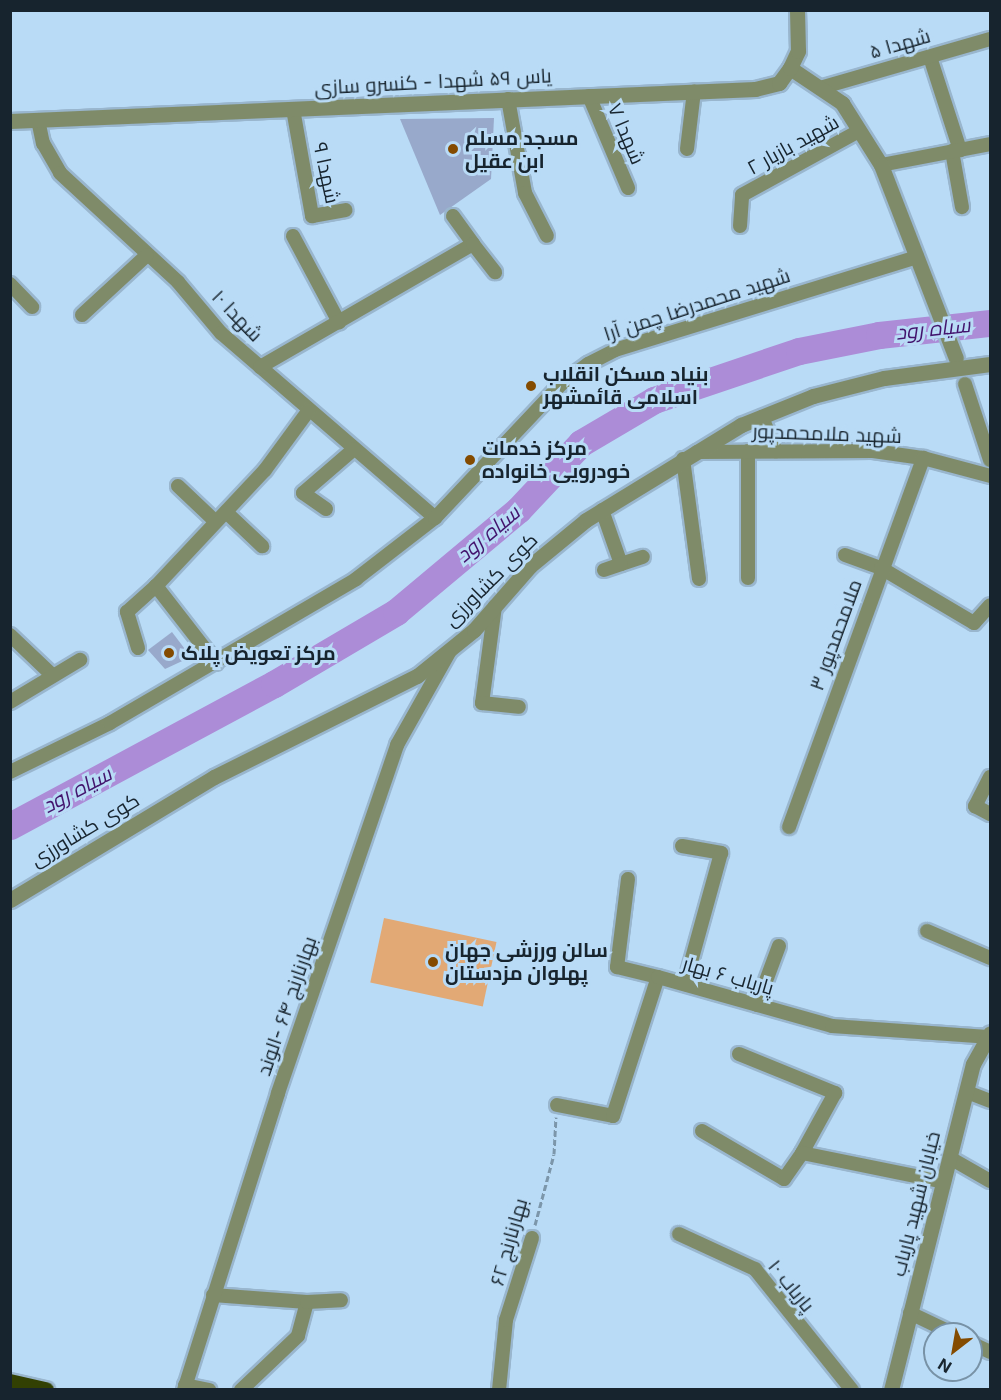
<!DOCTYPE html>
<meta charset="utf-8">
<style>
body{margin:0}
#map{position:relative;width:1001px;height:1400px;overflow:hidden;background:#b9dbf6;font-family:Inter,Cairo,sans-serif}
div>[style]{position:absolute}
.green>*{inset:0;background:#e2a975;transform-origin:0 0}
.river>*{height:27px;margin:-13.5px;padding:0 13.5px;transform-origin:13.5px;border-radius:13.5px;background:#ac8cd7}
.building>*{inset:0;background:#98a9cb}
.path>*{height:3px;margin-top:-1.5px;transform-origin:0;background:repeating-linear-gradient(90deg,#7c96aa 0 6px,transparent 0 9px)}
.roads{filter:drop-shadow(2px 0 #99b6ce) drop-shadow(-2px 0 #99b6ce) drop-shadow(0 2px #99b6ce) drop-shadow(0 -2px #99b6ce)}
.minor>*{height:14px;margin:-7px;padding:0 7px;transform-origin:7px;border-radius:7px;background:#7f8b69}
.tertiary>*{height:15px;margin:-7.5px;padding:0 7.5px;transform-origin:7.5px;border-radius:7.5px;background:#7f8b69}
.trunk>*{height:16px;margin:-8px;padding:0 8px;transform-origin:8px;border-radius:8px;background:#324003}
.dots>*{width:16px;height:16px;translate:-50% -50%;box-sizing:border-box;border:3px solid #b9dbf6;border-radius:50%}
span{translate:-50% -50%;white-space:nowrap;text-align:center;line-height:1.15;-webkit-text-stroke:6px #b9dbf6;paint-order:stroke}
.street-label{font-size:20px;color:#17242e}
.poi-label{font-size:20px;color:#17242e;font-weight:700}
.left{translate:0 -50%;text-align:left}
.water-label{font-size:21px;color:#43146d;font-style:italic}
.frame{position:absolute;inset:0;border:12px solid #17242e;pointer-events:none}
.north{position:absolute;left:923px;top:1322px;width:60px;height:60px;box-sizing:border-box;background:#b9dbf6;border:2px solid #7892a6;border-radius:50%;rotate:211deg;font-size:16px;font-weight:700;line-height:24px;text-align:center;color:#17242e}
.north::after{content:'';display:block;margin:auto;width:21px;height:27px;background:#844b00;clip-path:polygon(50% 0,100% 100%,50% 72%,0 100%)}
</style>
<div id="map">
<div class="green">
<i style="left:384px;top:918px;width:115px;height:66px;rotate:12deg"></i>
</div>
<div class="river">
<i style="left:10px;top:826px;width:300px;rotate:-28.3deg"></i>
<i style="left:274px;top:684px;width:142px;rotate:-30.5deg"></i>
<i style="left:396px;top:612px;width:159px;rotate:-39.9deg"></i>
<i style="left:518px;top:510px;width:92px;rotate:-46.8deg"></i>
<i style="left:581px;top:443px;width:85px;rotate:-30.5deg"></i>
<i style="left:654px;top:400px;width:153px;rotate:-18.7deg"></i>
<i style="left:799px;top:351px;width:82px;rotate:-11.3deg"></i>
<i style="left:879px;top:335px;width:112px;rotate:-6.2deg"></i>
</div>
<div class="building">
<i style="clip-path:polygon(494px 118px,491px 179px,440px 215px,400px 119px)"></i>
<i style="clip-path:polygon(172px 632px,191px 657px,165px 669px,148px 650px)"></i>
</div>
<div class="path">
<i style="left:535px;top:1225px;width:73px;rotate:-75deg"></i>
<i style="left:554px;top:1154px;width:37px;rotate:-87deg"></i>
</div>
<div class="roads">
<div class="minor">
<i style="left:930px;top:57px;width:98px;rotate:72.1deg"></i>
<i style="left:820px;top:88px;width:177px;rotate:-16.1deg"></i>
<i style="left:589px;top:96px;width:100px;rotate:67deg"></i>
<i style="left:508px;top:99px;width:96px;rotate:79.7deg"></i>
<i style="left:525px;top:193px;width:48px;rotate:62.9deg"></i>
<i style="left:293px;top:109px;width:109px;rotate:79.9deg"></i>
<i style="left:312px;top:216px;width:34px;rotate:-10deg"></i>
<i style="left:38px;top:120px;width:24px;rotate:78deg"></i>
<i style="left:43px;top:143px;width:34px;rotate:60deg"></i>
<i style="left:60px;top:173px;width:161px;rotate:42.7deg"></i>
<i style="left:178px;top:282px;width:67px;rotate:49.9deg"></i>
<i style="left:221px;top:333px;width:283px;rotate:40.8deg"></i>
<i style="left:687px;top:149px;width:58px;rotate:-83.1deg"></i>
<i style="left:952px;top:151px;width:57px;rotate:79.9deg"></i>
<i style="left:881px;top:165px;width:111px;rotate:-10.9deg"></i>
<i style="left:453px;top:216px;width:34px;rotate:54deg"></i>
<i style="left:740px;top:226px;width:31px;rotate:-86deg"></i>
<i style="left:742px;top:195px;width:133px;rotate:-28.7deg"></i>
<i style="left:293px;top:236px;width:98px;rotate:61.9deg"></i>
<i style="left:10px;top:284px;width:32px;rotate:46deg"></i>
<i style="left:82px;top:315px;width:88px;rotate:-42.7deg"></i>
<i style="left:260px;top:367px;width:246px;rotate:-30deg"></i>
<i style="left:473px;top:244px;width:36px;rotate:52deg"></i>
<i style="left:965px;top:384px;width:80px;rotate:71.8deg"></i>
<i style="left:762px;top:417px;width:37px;rotate:68deg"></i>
<i style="left:748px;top:451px;width:127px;rotate:90deg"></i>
<i style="left:697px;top:452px;width:176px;rotate:-0.3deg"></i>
<i style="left:873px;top:451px;width:50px;rotate:8deg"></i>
<i style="left:923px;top:458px;width:69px;rotate:15deg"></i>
<i style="left:683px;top:459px;width:121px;rotate:82.4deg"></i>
<i style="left:178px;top:486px;width:52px;rotate:43.5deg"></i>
<i style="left:326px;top:509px;width:28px;rotate:-145deg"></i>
<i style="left:303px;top:493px;width:67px;rotate:-40.8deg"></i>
<i style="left:602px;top:510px;width:57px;rotate:70.6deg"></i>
<i style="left:621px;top:564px;width:23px;rotate:-18deg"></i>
<i style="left:226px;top:512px;width:50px;rotate:43.4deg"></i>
<i style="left:845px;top:555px;width:38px;rotate:20deg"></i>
<i style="left:881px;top:568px;width:108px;rotate:30.6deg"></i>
<i style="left:974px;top:623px;width:24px;rotate:-48deg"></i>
<i style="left:604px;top:570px;width:18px;rotate:-19deg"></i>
<i style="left:495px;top:606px;width:98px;rotate:97.6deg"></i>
<i style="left:482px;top:703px;width:37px;rotate:6deg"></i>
<i style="left:10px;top:635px;width:59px;rotate:43.6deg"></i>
<i style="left:138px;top:648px;width:38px;rotate:-107deg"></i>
<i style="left:127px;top:612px;width:39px;rotate:-42deg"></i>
<i style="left:216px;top:663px;width:98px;rotate:-127.9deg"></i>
<i style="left:156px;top:586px;width:159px;rotate:-46.8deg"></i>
<i style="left:265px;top:470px;width:74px;rotate:-53.7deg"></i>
<i style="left:10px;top:702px;width:82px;rotate:-31deg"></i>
<i style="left:10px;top:772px;width:111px;rotate:-26.1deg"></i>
<i style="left:110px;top:723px;width:285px;rotate:-30.3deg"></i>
<i style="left:356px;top:579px;width:100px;rotate:-37.7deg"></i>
<i style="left:435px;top:518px;width:185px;rotate:-46.7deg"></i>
<i style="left:562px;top:383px;width:32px;rotate:-36deg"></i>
<i style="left:588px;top:364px;width:30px;rotate:-27deg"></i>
<i style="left:615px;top:350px;width:316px;rotate:-17.1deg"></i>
<i style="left:990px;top:777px;width:33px;rotate:117deg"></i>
<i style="left:975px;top:806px;width:17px;rotate:28deg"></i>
<i style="left:789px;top:827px;width:393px;rotate:-70deg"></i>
<i style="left:682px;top:846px;width:40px;rotate:10deg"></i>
<i style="left:721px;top:853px;width:136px;rotate:105.4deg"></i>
<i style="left:628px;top:879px;width:89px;rotate:97.1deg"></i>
<i style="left:617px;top:967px;width:42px;rotate:13.7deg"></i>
<i style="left:927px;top:931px;width:69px;rotate:23.2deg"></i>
<i style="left:757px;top:1005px;width:63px;rotate:-69.6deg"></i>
<i style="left:739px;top:1054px;width:104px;rotate:22.1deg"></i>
<i style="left:835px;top:1093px;width:68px;rotate:118.8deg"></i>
<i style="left:967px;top:1092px;width:25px;rotate:21deg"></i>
<i style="left:557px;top:1105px;width:57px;rotate:11.1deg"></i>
<i style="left:613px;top:1116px;width:146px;rotate:-72.1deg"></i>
<i style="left:658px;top:977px;width:181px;rotate:15.7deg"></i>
<i style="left:832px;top:1026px;width:156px;rotate:4deg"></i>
<i style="left:702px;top:1131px;width:95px;rotate:30.3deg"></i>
<i style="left:784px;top:1179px;width:32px;rotate:-55deg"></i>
<i style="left:802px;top:1153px;width:145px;rotate:11.5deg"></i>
<i style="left:950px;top:1158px;width:46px;rotate:29.9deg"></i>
<i style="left:679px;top:1234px;width:84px;rotate:24.7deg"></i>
<i style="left:755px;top:1269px;width:155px;rotate:51.3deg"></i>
<i style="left:213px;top:1295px;width:94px;rotate:4.3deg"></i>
<i style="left:307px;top:1302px;width:35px;rotate:105deg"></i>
<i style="left:298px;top:1336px;width:79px;rotate:136.5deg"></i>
<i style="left:307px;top:1302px;width:34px;rotate:-3deg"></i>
<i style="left:910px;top:1313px;width:49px;rotate:25.5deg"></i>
<i style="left:971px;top:1343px;width:21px;rotate:25deg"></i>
<i style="left:185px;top:1385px;width:25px;rotate:12deg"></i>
<i style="left:184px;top:1390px;width:312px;rotate:-72.4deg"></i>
<i style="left:278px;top:1093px;width:368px;rotate:-71.1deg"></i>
<i style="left:397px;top:745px;width:108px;rotate:-60.6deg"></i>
<i style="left:499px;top:1390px;width:70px;rotate:-84.3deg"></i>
<i style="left:506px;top:1320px;width:86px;rotate:-72.4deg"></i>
</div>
<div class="tertiary">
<i style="left:790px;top:68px;width:63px;rotate:33.9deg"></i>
<i style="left:842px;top:103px;width:73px;rotate:57.8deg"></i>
<i style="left:881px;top:165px;width:207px;rotate:68.8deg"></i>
<i style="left:10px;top:121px;width:746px;rotate:-2.46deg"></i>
<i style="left:755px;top:89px;width:25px;rotate:-14deg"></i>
<i style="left:779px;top:83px;width:19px;rotate:-54deg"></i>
<i style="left:790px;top:68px;width:19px;rotate:-65deg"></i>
<i style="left:798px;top:51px;width:41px;rotate:-91.4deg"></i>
<i style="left:10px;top:900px;width:238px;rotate:-31.1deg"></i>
<i style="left:214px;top:777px;width:227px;rotate:-26.5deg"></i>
<i style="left:417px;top:676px;width:73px;rotate:-38.9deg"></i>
<i style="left:474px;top:630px;width:85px;rotate:-48.8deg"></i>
<i style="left:530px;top:566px;width:72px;rotate:-39.4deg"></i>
<i style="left:586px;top:520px;width:182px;rotate:-31.5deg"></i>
<i style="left:741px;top:425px;width:78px;rotate:-21.9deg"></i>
<i style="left:813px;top:396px;width:73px;rotate:-14.2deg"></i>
<i style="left:884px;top:378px;width:107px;rotate:-7.5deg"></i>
<i style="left:891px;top:1390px;width:336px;rotate:-75.9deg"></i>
<i style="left:973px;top:1064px;width:35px;rotate:-61deg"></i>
</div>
<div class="trunk">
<i style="left:10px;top:1382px;width:37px;rotate:13deg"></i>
</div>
</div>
<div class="dots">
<i style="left:453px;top:149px;background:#844b00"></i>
<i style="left:531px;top:386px;background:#844b00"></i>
<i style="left:470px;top:460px;background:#844b00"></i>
<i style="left:169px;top:653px;background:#844b00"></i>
<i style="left:433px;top:962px;background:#844b00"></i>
</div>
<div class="street-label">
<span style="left:900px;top:44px;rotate:-16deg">شهدا ۵</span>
<span style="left:433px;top:82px;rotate:-3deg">یاس ۵۹ شهدا - کنسرو سازی</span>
<span style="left:626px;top:134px;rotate:67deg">شهدا ۷</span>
<span style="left:793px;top:145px;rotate:-29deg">شهید بازیار ۲</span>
<span style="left:326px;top:173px;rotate:78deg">شهدا ۹</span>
<span style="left:697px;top:305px;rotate:-18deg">شهید محمدرضا چمن آرا</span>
<span style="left:237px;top:316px;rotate:46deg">شهدا ۱۰</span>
<span style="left:827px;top:434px;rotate:2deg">شهید ملامحمدپور</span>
<span style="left:491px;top:580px;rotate:-45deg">کوی کشاورزی</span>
<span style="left:836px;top:635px;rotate:-70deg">ملامحمدپور ۳</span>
<span style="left:85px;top:830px;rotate:-31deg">کوی کشاورزی</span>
<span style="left:728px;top:976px;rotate:16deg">پاریاب ۶ بهار</span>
<span style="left:287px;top:1006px;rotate:-71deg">بهارنارنج ۶۴ -الوند</span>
<span style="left:916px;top:1204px;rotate:-76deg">خیابان شهید پاریاب</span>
<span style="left:509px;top:1242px;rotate:-74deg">بهارنارنج ۶۲</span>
<span style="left:791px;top:1286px;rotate:51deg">پاریاب ۱۰</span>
</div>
<div class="poi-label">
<span class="left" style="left:465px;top:150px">مسجد مسلم<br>ابن عقیل</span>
<span class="left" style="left:543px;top:386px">بنیاد مسکن انقلاب<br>اسلامی قائمشهر</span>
<span class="left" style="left:482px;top:460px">مرکز خدمات<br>خودرویی خانواده</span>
<span class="left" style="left:181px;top:653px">مرکز تعویض پلاک</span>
<span class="left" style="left:445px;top:962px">سالن ورزشی جهان<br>پهلوان مزدستان</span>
</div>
<div class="water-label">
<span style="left:933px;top:329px;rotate:-6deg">سیاه رود</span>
<span style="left:488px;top:534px;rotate:-40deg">سیاه رود</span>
<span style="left:77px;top:790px;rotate:-28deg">سیاه رود</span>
</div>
<div class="frame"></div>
<div class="north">N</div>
</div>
